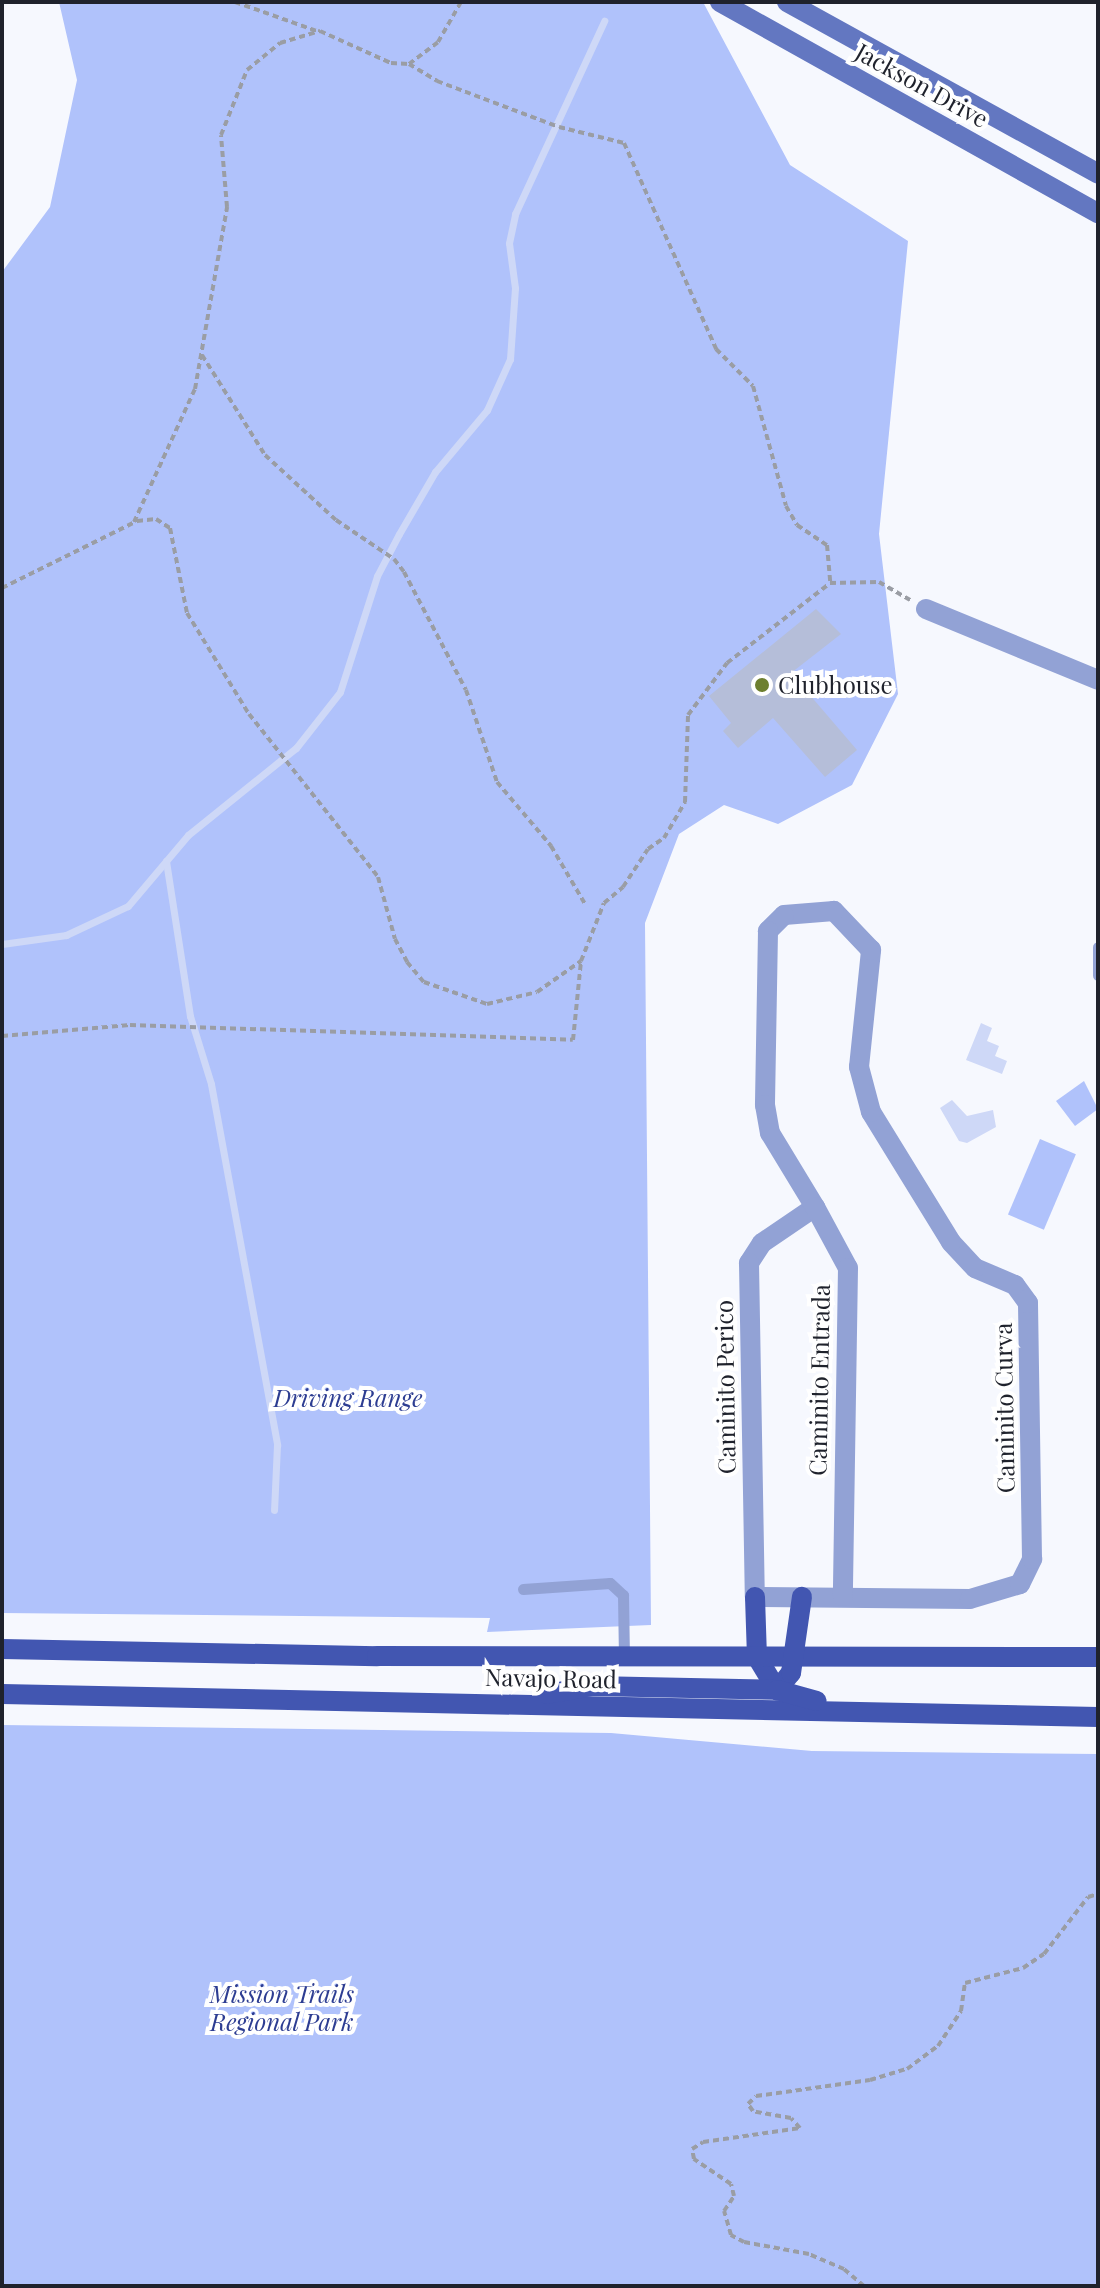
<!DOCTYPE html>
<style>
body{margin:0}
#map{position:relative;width:1100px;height:2288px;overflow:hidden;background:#f6f8fe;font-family:"Playfair Display",serif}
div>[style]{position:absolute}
.green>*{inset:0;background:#b0c2fb;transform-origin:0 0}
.water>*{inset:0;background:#ced8f7}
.stream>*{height:7px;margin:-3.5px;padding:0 3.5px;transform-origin:3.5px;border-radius:3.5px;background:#ced8f7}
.building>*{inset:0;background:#b5bed9}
.path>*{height:4px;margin-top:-2px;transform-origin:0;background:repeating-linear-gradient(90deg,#9a9da4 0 6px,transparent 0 10px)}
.lane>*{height:11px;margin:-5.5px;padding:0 5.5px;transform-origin:5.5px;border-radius:5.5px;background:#92a2d5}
.street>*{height:20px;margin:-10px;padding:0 10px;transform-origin:10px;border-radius:10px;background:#92a2d5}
.secondary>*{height:20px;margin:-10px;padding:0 10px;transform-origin:10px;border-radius:10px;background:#6377c1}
.primary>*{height:20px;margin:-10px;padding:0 10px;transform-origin:10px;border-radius:10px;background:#4256b1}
.dots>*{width:22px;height:22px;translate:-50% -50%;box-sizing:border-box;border:4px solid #fff;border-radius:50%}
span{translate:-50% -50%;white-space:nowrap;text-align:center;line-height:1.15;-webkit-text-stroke:8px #fff;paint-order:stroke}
.street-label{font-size:24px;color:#1f222c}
.poi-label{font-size:24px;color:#1f222c}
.left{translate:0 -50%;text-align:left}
.park-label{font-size:24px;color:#2d3d92;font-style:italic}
.frame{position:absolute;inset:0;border:4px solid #1f222c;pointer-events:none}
</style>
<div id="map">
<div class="green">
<i style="clip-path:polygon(59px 2px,703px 2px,790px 165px,908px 241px,879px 534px,898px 694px,852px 785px,778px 824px,724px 805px,679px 834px,645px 923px,651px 1625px,487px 1632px,490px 1618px,2px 1613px,2px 272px,50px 207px,77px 80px)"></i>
<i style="clip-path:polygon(1084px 1081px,1098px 1109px,1075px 1126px,1056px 1101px)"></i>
<i style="left:1040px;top:1139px;width:39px;height:82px;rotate:23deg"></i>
<i style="clip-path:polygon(2px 1725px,611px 1733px,812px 1751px,1098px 1754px,1098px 2286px,2px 2286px)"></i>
</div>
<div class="water">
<i style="clip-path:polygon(981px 1023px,992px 1028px,987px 1041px,999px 1046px,995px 1056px,1007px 1061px,1002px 1074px,966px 1060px)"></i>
<i style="clip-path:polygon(952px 1100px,967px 1116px,993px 1110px,996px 1127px,967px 1143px,959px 1141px,940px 1108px)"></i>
</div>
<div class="stream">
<i style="left:166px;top:861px;width:157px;rotate:81.2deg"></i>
<i style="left:190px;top:1016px;width:71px;rotate:72.8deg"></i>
<i style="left:211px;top:1084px;width:367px;rotate:79.6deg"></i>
<i style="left:277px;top:1445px;width:65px;rotate:92.6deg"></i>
<i style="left:2px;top:944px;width:65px;rotate:-8deg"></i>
<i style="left:66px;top:935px;width:68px;rotate:-25.1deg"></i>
<i style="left:128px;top:906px;width:93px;rotate:-49.8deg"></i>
<i style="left:188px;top:835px;width:139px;rotate:-38.9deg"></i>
<i style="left:296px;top:748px;width:71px;rotate:-51.8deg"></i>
<i style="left:340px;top:692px;width:122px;rotate:-72.3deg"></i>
<i style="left:377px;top:576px;width:47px;rotate:-62.4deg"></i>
<i style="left:399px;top:534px;width:72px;rotate:-59.9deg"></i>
<i style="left:435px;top:472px;width:81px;rotate:-50deg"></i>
<i style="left:487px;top:410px;width:56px;rotate:-65.7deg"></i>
<i style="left:510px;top:359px;width:71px;rotate:-86deg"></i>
<i style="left:515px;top:288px;width:45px;rotate:-97.6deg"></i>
<i style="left:509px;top:243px;width:30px;rotate:-78deg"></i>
<i style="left:515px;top:214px;width:213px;rotate:-65.2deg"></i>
</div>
<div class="building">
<i style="clip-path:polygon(816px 609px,841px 634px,791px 673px,857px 750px,825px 777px,773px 718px,738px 748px,723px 731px,731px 723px,709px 696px)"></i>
</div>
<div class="path">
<i style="left:235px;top:2px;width:87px;rotate:19.5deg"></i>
<i style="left:409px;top:64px;width:33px;rotate:31deg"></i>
<i style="left:437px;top:81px;width:130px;rotate:20.7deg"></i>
<i style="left:559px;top:127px;width:67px;rotate:13.8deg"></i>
<i style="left:624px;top:143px;width:226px;rotate:65.9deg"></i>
<i style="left:716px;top:349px;width:52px;rotate:45deg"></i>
<i style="left:753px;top:386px;width:124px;rotate:74.6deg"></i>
<i style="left:786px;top:506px;width:22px;rotate:60deg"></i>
<i style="left:797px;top:525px;width:36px;rotate:34deg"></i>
<i style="left:827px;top:545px;width:38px;rotate:85deg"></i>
<i style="left:202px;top:355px;width:118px;rotate:57.8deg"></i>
<i style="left:265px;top:455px;width:96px;rotate:42.5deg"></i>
<i style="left:336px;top:520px;width:70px;rotate:33.9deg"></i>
<i style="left:394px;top:559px;width:16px;rotate:52deg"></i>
<i style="left:404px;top:572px;width:133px;rotate:62.3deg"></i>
<i style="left:466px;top:690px;width:97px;rotate:71.4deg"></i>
<i style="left:497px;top:782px;width:84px;rotate:49.8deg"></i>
<i style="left:551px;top:846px;width:67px;rotate:59.6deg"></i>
<i style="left:134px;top:522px;width:146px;rotate:-65.4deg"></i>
<i style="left:195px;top:389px;width:185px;rotate:-80deg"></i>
<i style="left:227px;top:207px;width:72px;rotate:-94.8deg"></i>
<i style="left:221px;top:135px;width:70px;rotate:-68.2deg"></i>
<i style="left:247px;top:70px;width:43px;rotate:-39.3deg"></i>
<i style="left:280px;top:43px;width:42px;rotate:-16.7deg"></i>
<i style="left:320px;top:31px;width:78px;rotate:24.3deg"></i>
<i style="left:391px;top:63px;width:18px;rotate:3deg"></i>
<i style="left:409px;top:64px;width:36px;rotate:-37deg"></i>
<i style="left:438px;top:42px;width:46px;rotate:-60.1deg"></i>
<i style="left:2px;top:588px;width:151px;rotate:-26.4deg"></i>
<i style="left:137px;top:521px;width:19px;rotate:-6deg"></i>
<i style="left:156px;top:519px;width:17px;rotate:33deg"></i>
<i style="left:170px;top:528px;width:87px;rotate:78.7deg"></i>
<i style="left:187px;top:613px;width:119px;rotate:58.5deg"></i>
<i style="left:249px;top:714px;width:208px;rotate:51.6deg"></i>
<i style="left:378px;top:877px;width:64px;rotate:74.7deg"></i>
<i style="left:395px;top:939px;width:26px;rotate:62deg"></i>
<i style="left:407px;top:962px;width:26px;rotate:50deg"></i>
<i style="left:424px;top:982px;width:67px;rotate:19.2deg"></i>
<i style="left:487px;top:1004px;width:51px;rotate:-13.5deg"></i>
<i style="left:537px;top:992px;width:54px;rotate:-35.2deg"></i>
<i style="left:581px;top:961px;width:62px;rotate:-68.4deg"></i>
<i style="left:604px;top:903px;width:25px;rotate:-40deg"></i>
<i style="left:623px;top:887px;width:45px;rotate:-56.7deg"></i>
<i style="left:648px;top:849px;width:19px;rotate:-35deg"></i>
<i style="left:664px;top:838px;width:42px;rotate:-59.7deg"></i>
<i style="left:685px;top:802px;width:87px;rotate:-88deg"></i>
<i style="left:688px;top:715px;width:65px;rotate:-53.1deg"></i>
<i style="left:727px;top:663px;width:130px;rotate:-37.8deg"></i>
<i style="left:830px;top:583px;width:49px;rotate:-1.2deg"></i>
<i style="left:879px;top:582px;width:36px;rotate:30deg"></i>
<i style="left:2px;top:1036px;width:128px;rotate:-4.9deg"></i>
<i style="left:130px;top:1025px;width:443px;rotate:1.9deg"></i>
<i style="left:573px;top:1040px;width:79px;rotate:-84.2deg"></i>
<i style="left:864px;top:2286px;width:26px;rotate:-140deg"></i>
<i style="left:844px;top:2269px;width:38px;rotate:-157deg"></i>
<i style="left:809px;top:2254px;width:66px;rotate:-169.5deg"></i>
<i style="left:744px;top:2242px;width:15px;rotate:-152deg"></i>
<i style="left:731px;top:2235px;width:25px;rotate:-106deg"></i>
<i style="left:724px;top:2211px;width:18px;rotate:-56deg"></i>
<i style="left:734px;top:2196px;width:12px;rotate:-104deg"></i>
<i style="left:731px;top:2184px;width:45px;rotate:-146deg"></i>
<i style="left:694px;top:2159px;width:10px;rotate:-101deg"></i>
<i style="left:692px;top:2149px;width:13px;rotate:-32deg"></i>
<i style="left:703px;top:2142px;width:98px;rotate:-8.2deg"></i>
<i style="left:800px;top:2128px;width:13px;rotate:-132deg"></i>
<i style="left:791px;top:2118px;width:39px;rotate:-170deg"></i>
<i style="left:753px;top:2111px;width:9px;rotate:-126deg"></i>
<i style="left:748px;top:2104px;width:11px;rotate:-45deg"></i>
<i style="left:756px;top:2096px;width:115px;rotate:-8deg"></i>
<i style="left:870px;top:2080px;width:39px;rotate:-17deg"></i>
<i style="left:907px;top:2069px;width:39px;rotate:-37deg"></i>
<i style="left:938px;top:2046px;width:42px;rotate:-56.7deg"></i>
<i style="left:961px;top:2011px;width:28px;rotate:-82deg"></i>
<i style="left:965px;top:1983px;width:60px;rotate:-14.5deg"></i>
<i style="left:1023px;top:1968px;width:25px;rotate:-34deg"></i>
<i style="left:1044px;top:1954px;width:72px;rotate:-52.3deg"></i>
<i style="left:1088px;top:1897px;width:10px;rotate:-17deg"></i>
</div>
<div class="lane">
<i style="left:1098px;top:947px;width:28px;rotate:90deg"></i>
<i style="left:523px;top:1589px;width:87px;rotate:-3.9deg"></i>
<i style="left:610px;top:1583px;width:18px;rotate:43deg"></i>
<i style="left:623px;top:1595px;width:62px;rotate:89.1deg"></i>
</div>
<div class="street">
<i style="left:926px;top:609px;width:186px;rotate:22.4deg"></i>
<i style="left:815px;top:1207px;width:64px;rotate:145.8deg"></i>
<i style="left:762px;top:1243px;width:24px;rotate:123deg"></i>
<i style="left:749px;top:1263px;width:334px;rotate:89deg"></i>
<i style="left:755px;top:1597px;width:215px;rotate:0.5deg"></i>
<i style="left:970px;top:1599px;width:52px;rotate:-16.7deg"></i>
<i style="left:1020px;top:1584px;width:28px;rotate:-64deg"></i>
<i style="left:1032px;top:1559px;width:256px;rotate:-90.9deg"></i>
<i style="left:1028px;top:1303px;width:22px;rotate:-126deg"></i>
<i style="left:1015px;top:1285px;width:43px;rotate:-157deg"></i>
<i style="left:975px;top:1268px;width:35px;rotate:-133deg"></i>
<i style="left:951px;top:1242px;width:153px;rotate:-121.6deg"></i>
<i style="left:871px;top:1112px;width:47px;rotate:-104.9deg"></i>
<i style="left:859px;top:1067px;width:118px;rotate:-84.1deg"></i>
<i style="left:871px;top:950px;width:54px;rotate:-133.5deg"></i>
<i style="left:834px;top:911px;width:50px;rotate:175.4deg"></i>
<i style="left:784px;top:915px;width:23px;rotate:135deg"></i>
<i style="left:768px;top:931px;width:174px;rotate:91deg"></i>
<i style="left:765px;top:1105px;width:28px;rotate:80deg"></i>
<i style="left:770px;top:1133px;width:87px;rotate:58.7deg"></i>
<i style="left:815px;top:1207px;width:69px;rotate:61.6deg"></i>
<i style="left:848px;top:1268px;width:328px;rotate:90.9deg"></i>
</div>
<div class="secondary">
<i style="left:720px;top:2px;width:433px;rotate:29.2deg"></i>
<i style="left:787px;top:2px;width:355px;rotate:28.9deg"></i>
</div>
<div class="primary">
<i style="left:755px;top:1597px;width:60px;rotate:88.1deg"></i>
<i style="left:757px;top:1657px;width:39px;rotate:59deg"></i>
<i style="left:2px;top:1649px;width:375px;rotate:1.1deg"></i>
<i style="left:377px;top:1656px;width:721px;rotate:0.08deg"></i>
<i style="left:777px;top:1690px;width:22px;rotate:-51deg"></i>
<i style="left:791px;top:1673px;width:77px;rotate:-81.8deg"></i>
<i style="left:2px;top:1694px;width:1096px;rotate:1.2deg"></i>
<i style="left:547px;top:1694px;width:46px;rotate:-10.1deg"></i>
<i style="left:592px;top:1686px;width:185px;rotate:1.2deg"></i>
<i style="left:777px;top:1690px;width:41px;rotate:15.4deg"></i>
</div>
<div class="dots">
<i style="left:762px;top:685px;background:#6d7f2f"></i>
</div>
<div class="street-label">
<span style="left:922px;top:85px;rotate:29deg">Jackson Drive</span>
<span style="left:819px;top:1380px;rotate:-89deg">Caminito Entrada</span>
<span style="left:725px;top:1387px;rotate:-91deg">Caminito Perico</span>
<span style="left:1004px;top:1408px;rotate:-91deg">Caminito Curva</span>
<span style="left:551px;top:1678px;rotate:1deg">Navajo Road</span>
</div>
<div class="poi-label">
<span class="left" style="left:778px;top:685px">Clubhouse</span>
</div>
<div class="park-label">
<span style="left:348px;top:1398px">Driving Range</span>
<span style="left:282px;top:2008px">Mission Trails<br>Regional Park</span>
</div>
<div class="frame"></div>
</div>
